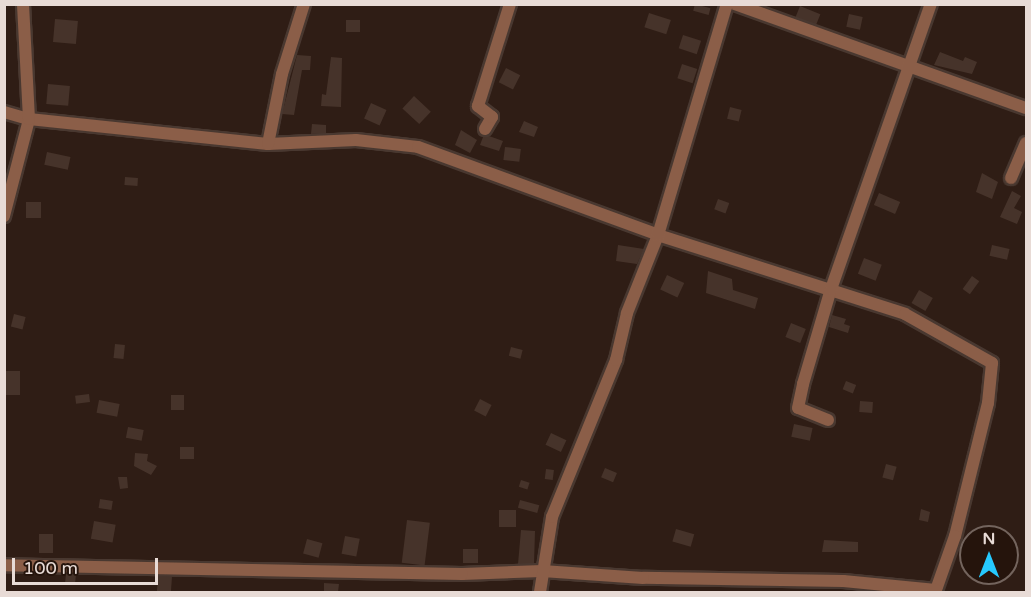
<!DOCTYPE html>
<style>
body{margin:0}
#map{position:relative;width:1031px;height:597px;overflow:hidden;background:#2f1d15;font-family:"Varela Round",sans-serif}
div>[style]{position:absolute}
.building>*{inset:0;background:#46332a;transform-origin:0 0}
.roads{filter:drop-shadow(2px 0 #493830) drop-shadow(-2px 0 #493830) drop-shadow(0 2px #493830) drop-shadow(0 -2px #493830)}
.minor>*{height:12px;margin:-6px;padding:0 6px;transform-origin:6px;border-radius:6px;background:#8b5e48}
span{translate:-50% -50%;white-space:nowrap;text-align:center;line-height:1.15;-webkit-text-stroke:5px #25140c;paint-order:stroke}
.frame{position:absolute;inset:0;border:6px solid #e8dbd6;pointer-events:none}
.north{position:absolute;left:959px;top:525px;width:60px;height:60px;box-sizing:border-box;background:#25140c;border:2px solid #73645d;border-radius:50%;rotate:0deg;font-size:16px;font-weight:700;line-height:24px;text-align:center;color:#e8dbd6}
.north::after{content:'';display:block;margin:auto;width:21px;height:27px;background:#26c9fe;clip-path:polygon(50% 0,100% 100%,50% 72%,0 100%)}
.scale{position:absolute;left:12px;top:558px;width:146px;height:27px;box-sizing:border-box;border:3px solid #e8dbd6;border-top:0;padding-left:8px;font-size:18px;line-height:21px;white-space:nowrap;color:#e8dbd6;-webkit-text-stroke:4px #25140c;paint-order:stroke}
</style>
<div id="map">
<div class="building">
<i style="left:695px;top:4px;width:16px;height:7px;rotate:15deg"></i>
<i style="left:800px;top:6px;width:22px;height:12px;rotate:22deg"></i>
<i style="left:649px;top:13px;width:23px;height:15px;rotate:18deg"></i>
<i style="left:849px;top:14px;width:14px;height:13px;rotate:12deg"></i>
<i style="left:55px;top:19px;width:23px;height:23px;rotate:5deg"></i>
<i style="left:346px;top:20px;width:14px;height:12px"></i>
<i style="left:683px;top:35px;width:19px;height:14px;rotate:18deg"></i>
<i style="clip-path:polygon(940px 52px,963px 61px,965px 57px,977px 62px,972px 74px,934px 65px)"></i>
<i style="clip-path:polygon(297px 55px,311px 56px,310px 70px,302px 70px,294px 115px,282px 114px)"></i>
<i style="clip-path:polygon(331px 57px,342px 58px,341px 107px,321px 106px,322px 94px,326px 95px)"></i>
<i style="left:682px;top:64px;width:16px;height:15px;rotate:18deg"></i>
<i style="left:506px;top:68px;width:16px;height:16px;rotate:27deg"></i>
<i style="left:48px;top:84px;width:22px;height:20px;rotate:5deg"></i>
<i style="left:414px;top:96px;width:23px;height:17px;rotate:43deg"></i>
<i style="left:371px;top:103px;width:17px;height:17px;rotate:24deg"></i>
<i style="left:730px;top:107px;width:12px;height:12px;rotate:14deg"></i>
<i style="clip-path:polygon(524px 121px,538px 127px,534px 137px,519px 132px)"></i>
<i style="clip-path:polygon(312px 124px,326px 125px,326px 133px,311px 134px)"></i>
<i style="clip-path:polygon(461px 130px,477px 140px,470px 153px,455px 145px)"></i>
<i style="clip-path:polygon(489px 136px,503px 141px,499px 151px,480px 145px,483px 137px)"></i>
<i style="left:505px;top:147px;width:16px;height:13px;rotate:7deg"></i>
<i style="left:47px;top:152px;width:24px;height:13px;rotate:12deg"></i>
<i style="clip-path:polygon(982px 173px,998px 182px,992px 199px,976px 192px)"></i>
<i style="left:125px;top:177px;width:13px;height:8px;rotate:4deg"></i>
<i style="clip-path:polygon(1012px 191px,1021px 196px,1014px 208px,1022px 212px,1017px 224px,1000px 217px)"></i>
<i style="left:879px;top:193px;width:23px;height:13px;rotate:23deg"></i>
<i style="left:718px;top:199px;width:12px;height:11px;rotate:20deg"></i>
<i style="left:26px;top:202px;width:15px;height:16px"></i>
<i style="clip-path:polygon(618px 245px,644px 249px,637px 264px,616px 261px)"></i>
<i style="left:992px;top:245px;width:18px;height:11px;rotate:13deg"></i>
<i style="left:864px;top:258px;width:19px;height:17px;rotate:21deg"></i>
<i style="clip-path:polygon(708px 271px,732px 279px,733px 290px,758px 298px,755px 309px,706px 293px)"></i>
<i style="left:667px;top:275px;width:19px;height:16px;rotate:25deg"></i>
<i style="left:972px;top:276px;width:9px;height:16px;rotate:36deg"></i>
<i style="left:919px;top:290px;width:16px;height:15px;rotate:30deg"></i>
<i style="left:14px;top:314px;width:12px;height:13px;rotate:14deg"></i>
<i style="clip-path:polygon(832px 315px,846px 319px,844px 324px,850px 326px,848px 333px,829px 327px)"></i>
<i style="left:791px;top:323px;width:16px;height:15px;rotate:22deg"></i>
<i style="left:115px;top:344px;width:10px;height:14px;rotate:6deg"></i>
<i style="left:511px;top:347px;width:12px;height:9px;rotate:14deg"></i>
<i style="left:4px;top:371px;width:16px;height:24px"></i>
<i style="left:846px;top:381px;width:11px;height:9px;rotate:22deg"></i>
<i style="left:89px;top:394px;width:8px;height:14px;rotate:83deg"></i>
<i style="left:171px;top:395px;width:13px;height:15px"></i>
<i style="left:480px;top:399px;width:13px;height:13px;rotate:27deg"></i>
<i style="left:99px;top:400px;width:21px;height:13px;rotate:11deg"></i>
<i style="left:860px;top:401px;width:13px;height:11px;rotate:4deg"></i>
<i style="left:794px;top:424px;width:19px;height:13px;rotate:12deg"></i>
<i style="left:128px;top:427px;width:16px;height:11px;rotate:11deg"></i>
<i style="left:551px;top:433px;width:17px;height:13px;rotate:25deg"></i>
<i style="left:180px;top:447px;width:14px;height:12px"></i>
<i style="clip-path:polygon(135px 453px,148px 454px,147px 461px,157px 466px,151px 475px,134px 466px)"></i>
<i style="left:886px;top:464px;width:11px;height:14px;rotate:15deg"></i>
<i style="left:605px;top:468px;width:13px;height:10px;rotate:23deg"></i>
<i style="left:546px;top:469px;width:8px;height:10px;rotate:7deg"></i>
<i style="clip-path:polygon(118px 477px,127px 477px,128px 488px,120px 489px)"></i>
<i style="left:521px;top:480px;width:9px;height:7px;rotate:18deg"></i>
<i style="left:100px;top:499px;width:13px;height:9px;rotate:9deg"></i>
<i style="left:520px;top:500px;width:20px;height:8px;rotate:15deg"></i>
<i style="clip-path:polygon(921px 509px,930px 512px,928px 522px,919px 520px)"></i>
<i style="left:499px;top:510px;width:17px;height:17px"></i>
<i style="left:407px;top:520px;width:23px;height:43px;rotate:7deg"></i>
<i style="left:94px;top:521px;width:22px;height:18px;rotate:10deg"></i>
<i style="left:676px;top:529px;width:19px;height:13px;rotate:16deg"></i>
<i style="clip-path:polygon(521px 530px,535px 531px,534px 563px,518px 564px)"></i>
<i style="left:39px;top:534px;width:14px;height:19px"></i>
<i style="left:345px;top:536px;width:15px;height:18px;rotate:11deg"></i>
<i style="left:307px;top:539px;width:16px;height:15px;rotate:15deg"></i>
<i style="clip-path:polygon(824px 540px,858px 542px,858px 552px,822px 552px)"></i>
<i style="left:463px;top:549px;width:15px;height:14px"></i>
<i style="left:66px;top:574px;width:10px;height:9px;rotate:6deg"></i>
<i style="left:158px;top:576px;width:14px;height:16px;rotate:4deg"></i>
<i style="clip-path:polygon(324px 583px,339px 584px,338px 592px,324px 592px)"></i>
</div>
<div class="roads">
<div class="minor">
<i style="left:735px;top:4px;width:309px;rotate:19.7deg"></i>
<i style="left:4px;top:112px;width:26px;rotate:16deg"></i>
<i style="left:29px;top:119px;width:240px;rotate:6deg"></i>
<i style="left:268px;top:144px;width:88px;rotate:-2.6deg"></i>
<i style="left:356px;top:140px;width:62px;rotate:6.4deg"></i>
<i style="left:418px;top:147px;width:256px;rotate:20.1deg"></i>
<i style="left:658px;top:235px;width:259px;rotate:17.7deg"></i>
<i style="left:905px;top:314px;width:100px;rotate:29.4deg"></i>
<i style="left:992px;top:363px;width:40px;rotate:95.7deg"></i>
<i style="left:988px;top:403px;width:137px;rotate:103.9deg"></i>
<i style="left:955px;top:536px;width:57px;rotate:109.4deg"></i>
<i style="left:936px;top:590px;width:93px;rotate:-174.5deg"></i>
<i style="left:843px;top:581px;width:200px;rotate:-179.1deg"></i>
<i style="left:643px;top:578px;width:101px;rotate:-176deg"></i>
<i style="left:542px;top:571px;width:80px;rotate:177.9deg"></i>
<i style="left:462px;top:574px;width:458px;rotate:-178.9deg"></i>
<i style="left:485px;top:129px;width:14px;rotate:-60deg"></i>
<i style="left:492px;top:117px;width:18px;rotate:-142deg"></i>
<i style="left:478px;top:106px;width:107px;rotate:-72.6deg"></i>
<i style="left:268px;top:144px;width:71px;rotate:-78.7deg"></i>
<i style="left:282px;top:74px;width:73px;rotate:-72.6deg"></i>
<i style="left:1011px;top:178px;width:38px;rotate:-67deg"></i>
<i style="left:4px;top:216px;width:100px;rotate:-75.5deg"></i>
<i style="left:29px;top:119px;width:115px;rotate:-93deg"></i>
<i style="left:828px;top:420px;width:32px;rotate:-158deg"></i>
<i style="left:798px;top:408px;width:25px;rotate:-78deg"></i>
<i style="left:803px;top:384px;width:99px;rotate:-73.6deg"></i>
<i style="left:831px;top:289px;width:302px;rotate:-70.7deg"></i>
<i style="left:540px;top:592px;width:76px;rotate:-80.9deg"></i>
<i style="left:552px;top:517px;width:170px;rotate:-67.8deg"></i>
<i style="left:616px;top:360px;width:48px;rotate:-76.8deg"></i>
<i style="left:627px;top:313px;width:84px;rotate:-68.3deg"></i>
<i style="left:658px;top:235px;width:241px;rotate:-73.4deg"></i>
</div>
</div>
<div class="frame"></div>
<div class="north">N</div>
<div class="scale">100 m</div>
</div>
